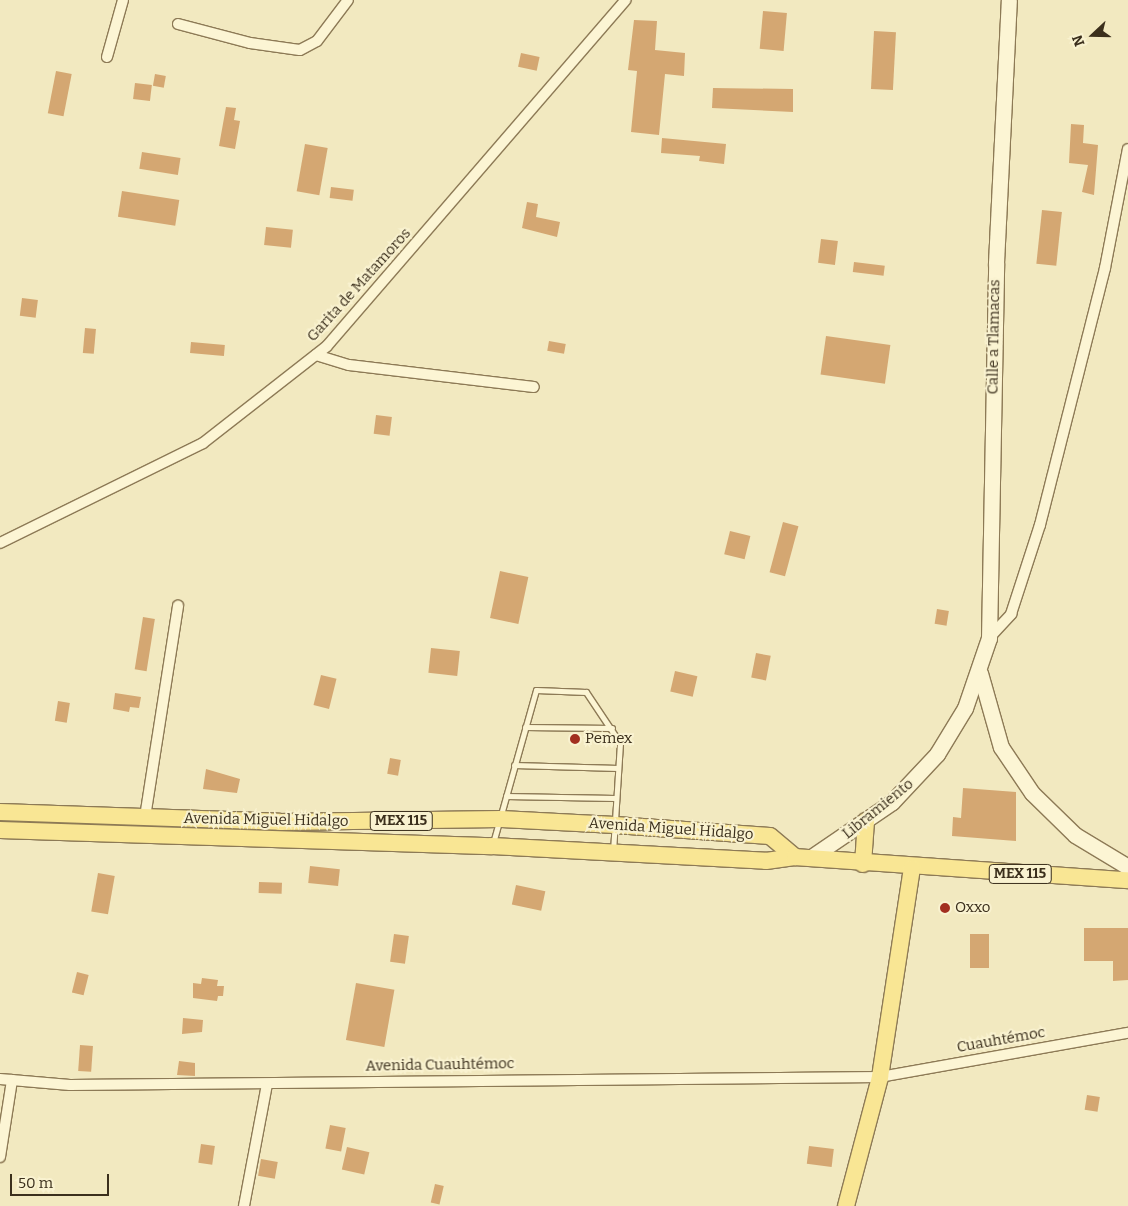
<!DOCTYPE html>
<meta charset="utf-8">
<style>
body{margin:0}
#map{position:relative;width:1128px;height:1206px;overflow:hidden;background:#f2e9c0;font-family:Bitter,serif}
div>[style]{position:absolute}
.building>*{inset:0;background:#d4a772;transform-origin:0 0}
.roads{filter:drop-shadow(1px 0 #8d7a56) drop-shadow(-1px 0 #8d7a56) drop-shadow(0 1px #8d7a56) drop-shadow(0 -1px #8d7a56)}
.service>*{height:5px;margin:-2.5px;padding:0 2.5px;transform-origin:2.5px;border-radius:2.5px;background:#fcf5d4}
.minor>*{height:10px;margin:-5px;padding:0 5px;transform-origin:5px;border-radius:5px;background:#fcf5d4}
.secondary>*{height:15px;margin:-7.5px;padding:0 7.5px;transform-origin:7.5px;border-radius:7.5px;background:#fcf5d4}
.primary>*{height:16px;margin:-8px;padding:0 8px;transform-origin:8px;border-radius:8px;background:#f9e694}
.dots>*{width:14px;height:14px;translate:-50% -50%;box-sizing:border-box;border:2px solid #f9f2d0;border-radius:50%}
span{translate:-50% -50%;white-space:nowrap;text-align:center;line-height:1.15;-webkit-text-stroke:4px #f9f2d0;paint-order:stroke}
.shield-label span{padding:1px 4px;background:#f9f2d0;border:1px solid;border-radius:4px;-webkit-text-stroke-width:0}
.shield-label{font-size:14px;color:#3b2f1c;font-weight:700}
.street-label{font-size:15px;color:#3b2f1c}
.poi-label{font-size:15px;color:#3b2f1c}
.left{translate:0 -50%;text-align:left}
.north{position:absolute;left:1068px;top:10px;width:50px;height:50px;-webkit-text-stroke:4px #f9f2d0;paint-order:stroke;rotate:249deg;font-size:14px;font-weight:700;line-height:20px;text-align:center;color:#3b2f1c}
.north::after{content:'';display:block;margin:auto;width:18px;height:22px;background:#3b2f1c;clip-path:polygon(50% 0,100% 100%,50% 72%,0 100%)}
.scale{position:absolute;left:10px;top:1174px;width:99px;height:22px;box-sizing:border-box;border:2px solid #3b2f1c;border-top:0;padding-left:6px;font-size:15px;line-height:18px;white-space:nowrap;color:#3b2f1c;-webkit-text-stroke:4px #f9f2d0;paint-order:stroke}
</style>
<div id="map">
<div class="building">
<i style="left:763px;top:11px;width:24px;height:38px;rotate:5deg"></i>
<i style="clip-path:polygon(634px 20px,657px 21px,655px 50px,685px 53px,684px 76px,665px 74px,659px 135px,631px 132px,637px 71px,628px 70px)"></i>
<i style="left:874px;top:31px;width:22px;height:58px;rotate:3deg"></i>
<i style="left:521px;top:53px;width:19px;height:14px;rotate:12deg"></i>
<i style="left:56px;top:71px;width:16px;height:43px;rotate:11deg"></i>
<i style="left:155px;top:74px;width:11px;height:12px;rotate:10deg"></i>
<i style="left:135px;top:83px;width:17px;height:16px;rotate:7deg"></i>
<i style="clip-path:polygon(713px 88px,793px 89px,793px 112px,712px 108px)"></i>
<i style="clip-path:polygon(226px 107px,236px 108px,234px 120px,240px 121px,235px 149px,219px 146px)"></i>
<i style="clip-path:polygon(1071px 124px,1084px 125px,1083px 143px,1098px 145px,1094px 195px,1082px 192px,1088px 165px,1069px 163px)"></i>
<i style="clip-path:polygon(662px 138px,726px 144px,724px 164px,699px 161px,700px 156px,661px 153px)"></i>
<i style="left:305px;top:144px;width:23px;height:48px;rotate:10deg"></i>
<i style="left:142px;top:152px;width:39px;height:17px;rotate:9deg"></i>
<i style="left:331px;top:187px;width:23px;height:11px;rotate:7deg"></i>
<i style="left:122px;top:191px;width:58px;height:26px;rotate:9deg"></i>
<i style="clip-path:polygon(527px 202px,538px 204px,536px 217px,560px 222px,557px 237px,522px 228px)"></i>
<i style="left:1042px;top:210px;width:20px;height:54px;rotate:6deg"></i>
<i style="left:266px;top:227px;width:27px;height:18px;rotate:6deg"></i>
<i style="left:821px;top:239px;width:17px;height:24px;rotate:7deg"></i>
<i style="left:854px;top:262px;width:31px;height:10px;rotate:7deg"></i>
<i style="left:22px;top:298px;width:16px;height:18px;rotate:7deg"></i>
<i style="left:85px;top:328px;width:11px;height:25px;rotate:5deg"></i>
<i style="left:826px;top:336px;width:65px;height:39px;rotate:8deg"></i>
<i style="left:549px;top:341px;width:17px;height:10px;rotate:10deg"></i>
<i style="left:191px;top:342px;width:34px;height:11px;rotate:5deg"></i>
<i style="left:376px;top:415px;width:16px;height:19px;rotate:7deg"></i>
<i style="left:783px;top:522px;width:16px;height:52px;rotate:15deg"></i>
<i style="left:730px;top:531px;width:21px;height:24px;rotate:14deg"></i>
<i style="left:500px;top:571px;width:29px;height:48px;rotate:12deg"></i>
<i style="left:937px;top:609px;width:12px;height:15px;rotate:9deg"></i>
<i style="left:143px;top:617px;width:12px;height:53px;rotate:9deg"></i>
<i style="left:431px;top:648px;width:29px;height:25px;rotate:6deg"></i>
<i style="left:756px;top:653px;width:15px;height:25px;rotate:11deg"></i>
<i style="left:675px;top:671px;width:23px;height:21px;rotate:13deg"></i>
<i style="left:321px;top:675px;width:16px;height:31px;rotate:14deg"></i>
<i style="clip-path:polygon(115px 693px,141px 697px,139px 708px,130px 707px,129px 712px,113px 709px)"></i>
<i style="left:58px;top:701px;width:12px;height:20px;rotate:9deg"></i>
<i style="left:390px;top:758px;width:11px;height:16px;rotate:10deg"></i>
<i style="clip-path:polygon(206px 769px,240px 779px,237px 793px,203px 789px)"></i>
<i style="clip-path:polygon(963px 788px,1016px 792px,1016px 841px,952px 836px,953px 817px,961px 818px)"></i>
<i style="left:310px;top:866px;width:30px;height:17px;rotate:6deg"></i>
<i style="left:98px;top:873px;width:17px;height:39px;rotate:10deg"></i>
<i style="left:259px;top:882px;width:23px;height:11px;rotate:2deg"></i>
<i style="left:516px;top:885px;width:30px;height:20px;rotate:12deg"></i>
<i style="clip-path:polygon(1084px 928px,1128px 928px,1128px 980px,1113px 981px,1113px 961px,1084px 961px)"></i>
<i style="left:394px;top:934px;width:15px;height:28px;rotate:8deg"></i>
<i style="left:970px;top:934px;width:19px;height:34px"></i>
<i style="left:77px;top:972px;width:12px;height:21px;rotate:14deg"></i>
<i style="clip-path:polygon(202px 978px,218px 980px,217px 986px,224px 986px,223px 996px,218px 996px,217px 1001px,193px 998px,193px 983px,201px 984px)"></i>
<i style="left:356px;top:983px;width:39px;height:58px;rotate:10deg"></i>
<i style="clip-path:polygon(183px 1018px,203px 1020px,202px 1032px,182px 1034px)"></i>
<i style="left:80px;top:1045px;width:13px;height:26px;rotate:4deg"></i>
<i style="clip-path:polygon(179px 1061px,195px 1063px,195px 1076px,177px 1075px)"></i>
<i style="left:1087px;top:1095px;width:13px;height:15px;rotate:9deg"></i>
<i style="left:330px;top:1125px;width:16px;height:24px;rotate:11deg"></i>
<i style="left:201px;top:1144px;width:14px;height:19px;rotate:8deg"></i>
<i style="left:809px;top:1146px;width:25px;height:18px;rotate:7deg"></i>
<i style="left:347px;top:1147px;width:23px;height:23px;rotate:13deg"></i>
<i style="left:261px;top:1159px;width:17px;height:17px;rotate:10deg"></i>
<i style="left:435px;top:1184px;width:9px;height:19px;rotate:13deg"></i>
</div>
<div class="roads">
<div class="service">
<i style="left:525px;top:727px;width:87px;rotate:0.7deg"></i>
<i style="left:514px;top:765px;width:104px;rotate:1.7deg"></i>
<i style="left:506px;top:796px;width:109px;rotate:1.1deg"></i>
<i style="left:493px;top:843px;width:159px;rotate:-74.3deg"></i>
<i style="left:536px;top:690px;width:50px;rotate:2.3deg"></i>
<i style="left:586px;top:692px;width:61px;rotate:56.3deg"></i>
<i style="left:620px;top:743px;width:108px;rotate:93.7deg"></i>
</div>
<div class="minor">
<i style="left:178px;top:24px;width:74px;rotate:14.8deg"></i>
<i style="left:250px;top:43px;width:50px;rotate:8deg"></i>
<i style="left:300px;top:50px;width:19px;rotate:-28deg"></i>
<i style="left:317px;top:41px;width:51px;rotate:-52.9deg"></i>
<i style="left:107px;top:57px;width:59px;rotate:-74.3deg"></i>
<i style="left:316px;top:355px;width:34px;rotate:17deg"></i>
<i style="left:349px;top:365px;width:186px;rotate:6.8deg"></i>
<i style="left:0;top:543px;width:226px;rotate:-26.2deg"></i>
<i style="left:203px;top:443px;width:157px;rotate:-38deg"></i>
<i style="left:327px;top:346px;width:457px;rotate:-49.2deg"></i>
<i style="left:989px;top:638px;width:33px;rotate:-47deg"></i>
<i style="left:1011px;top:614px;width:94px;rotate:-72deg"></i>
<i style="left:1040px;top:525px;width:265px;rotate:-75.8deg"></i>
<i style="left:1105px;top:268px;width:121px;rotate:-79.1deg"></i>
<i style="left:145px;top:817px;width:214px;rotate:-81.1deg"></i>
<i style="left:0;top:1079px;width:70px;rotate:4.9deg"></i>
<i style="left:70px;top:1085px;width:810px;rotate:-0.57deg"></i>
<i style="left:880px;top:1077px;width:252px;rotate:-10.1deg"></i>
<i style="left:0;top:1157px;width:78px;rotate:-81.1deg"></i>
<i style="left:244px;top:1206px;width:124px;rotate:-79.3deg"></i>
</div>
<div class="secondary">
<i style="left:980px;top:673px;width:77px;rotate:74.2deg"></i>
<i style="left:1001px;top:747px;width:55px;rotate:56deg"></i>
<i style="left:1032px;top:793px;width:60px;rotate:44.3deg"></i>
<i style="left:1075px;top:835px;width:62px;rotate:31.1deg"></i>
<i style="left:810px;top:858px;width:99px;rotate:-34.3deg"></i>
<i style="left:892px;top:802px;width:66px;rotate:-46.8deg"></i>
<i style="left:937px;top:754px;width:54px;rotate:-58.7deg"></i>
<i style="left:965px;top:708px;width:74px;rotate:-71.1deg"></i>
<i style="left:989px;top:638px;width:375px;rotate:-88.9deg"></i>
<i style="left:996px;top:263px;width:263px;rotate:-87.2deg"></i>
</div>
<div class="primary">
<i style="left:0;top:812px;width:280px;rotate:2deg"></i>
<i style="left:280px;top:822px;width:221px;rotate:-0.8deg"></i>
<i style="left:501px;top:819px;width:114px;rotate:3deg"></i>
<i style="left:615px;top:825px;width:155px;rotate:4.1deg"></i>
<i style="left:770px;top:836px;width:33px;rotate:40deg"></i>
<i style="left:0;top:830px;width:492px;rotate:1.9deg"></i>
<i style="left:492px;top:846px;width:274px;rotate:3.1deg"></i>
<i style="left:766px;top:861px;width:29px;rotate:-8deg"></i>
<i style="left:795px;top:857px;width:334px;rotate:4deg"></i>
<i style="left:863px;top:864px;width:43px;rotate:-86deg"></i>
<i style="left:846px;top:1206px;width:133px;rotate:-75.2deg"></i>
<i style="left:880px;top:1077px;width:211px;rotate:-81.3deg"></i>
</div>
</div>
<div class="dots">
<i style="left:575px;top:739px;background:#a22f20"></i>
<i style="left:945px;top:908px;background:#a22f20"></i>
</div>
<div class="shield-label">
<span style="left:401px;top:821px">MEX 115</span>
<span style="left:1020px;top:874px">MEX 115</span>
</div>
<div class="street-label">
<span style="left:359px;top:285px;rotate:-48deg">Garita de Matamoros</span>
<span style="left:994px;top:337px;rotate:-89deg">Calle a Tlamacas</span>
<span style="left:878px;top:809px;rotate:-39deg">Libramiento</span>
<span style="left:266px;top:820px;rotate:1deg">Avenida Miguel Hidalgo</span>
<span style="left:671px;top:829px;rotate:4deg">Avenida Miguel Hidalgo</span>
<span style="left:1001px;top:1040px;rotate:-10deg">Cuauhtémoc</span>
<span style="left:440px;top:1065px;rotate:-1deg">Avenida Cuauhtémoc</span>
</div>
<div class="poi-label">
<span class="left" style="left:585px;top:739px">Pemex</span>
<span class="left" style="left:955px;top:908px">Oxxo</span>
</div>
<div class="north">N</div>
<div class="scale">50 m</div>
</div>
